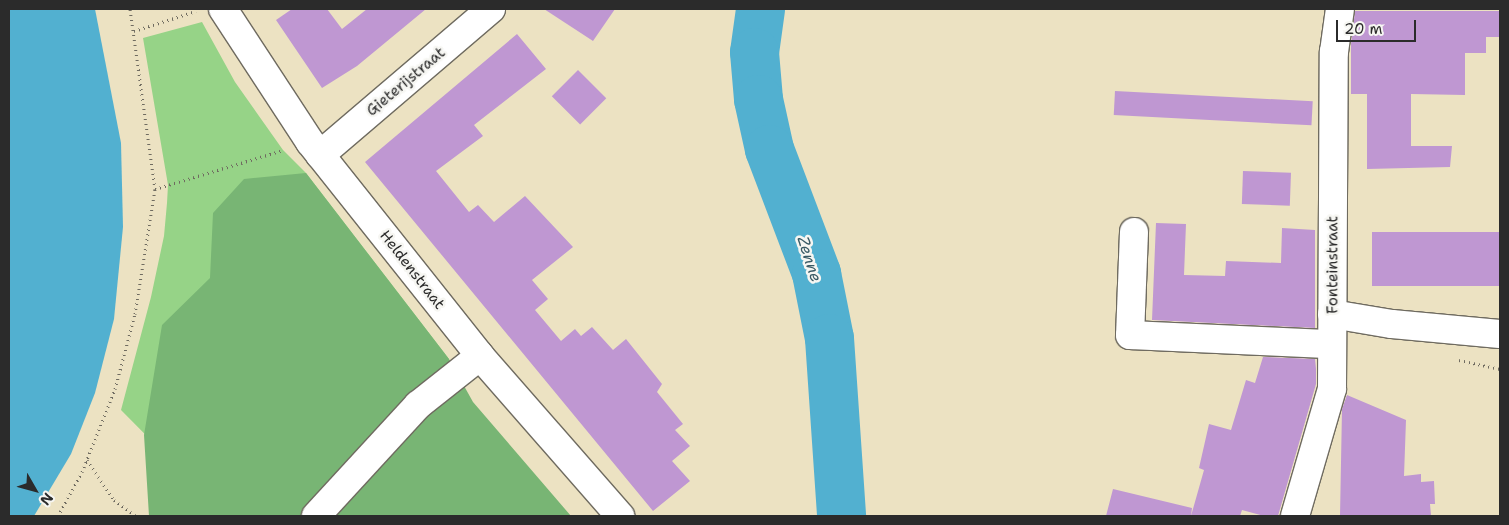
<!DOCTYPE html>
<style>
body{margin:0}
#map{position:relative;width:1509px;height:525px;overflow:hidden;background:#ece2c2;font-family:"Shantell Sans",sans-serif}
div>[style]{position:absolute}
.green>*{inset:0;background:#96d387}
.forest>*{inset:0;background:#78b574}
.water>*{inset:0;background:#52b0d0}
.river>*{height:49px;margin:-24.5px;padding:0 24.5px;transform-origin:24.5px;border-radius:24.5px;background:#52b0d0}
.building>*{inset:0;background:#bf97d2;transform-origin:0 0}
.path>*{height:3px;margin-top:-1.5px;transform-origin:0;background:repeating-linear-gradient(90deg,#6f6b60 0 1px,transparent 0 5px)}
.roads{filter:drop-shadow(1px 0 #6f6b60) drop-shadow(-1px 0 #6f6b60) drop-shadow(0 1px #6f6b60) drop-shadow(0 -1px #6f6b60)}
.minor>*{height:28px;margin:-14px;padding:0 14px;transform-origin:14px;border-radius:14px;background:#fff}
span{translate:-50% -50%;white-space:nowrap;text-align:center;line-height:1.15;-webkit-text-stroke:5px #f6f6f2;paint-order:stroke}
.street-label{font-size:15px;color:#2b2b2b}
.water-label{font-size:16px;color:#395a65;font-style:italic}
.frame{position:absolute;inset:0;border:10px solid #2b2b2b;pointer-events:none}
.north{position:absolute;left:10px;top:465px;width:50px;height:50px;-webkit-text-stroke:4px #f6f6f2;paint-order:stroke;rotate:128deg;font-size:14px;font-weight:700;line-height:20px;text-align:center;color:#2b2b2b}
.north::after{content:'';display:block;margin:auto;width:18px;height:22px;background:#2b2b2b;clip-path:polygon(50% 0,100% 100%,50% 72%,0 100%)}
.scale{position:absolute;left:1336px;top:20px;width:80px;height:22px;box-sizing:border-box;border:2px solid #2b2b2b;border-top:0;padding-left:6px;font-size:15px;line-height:18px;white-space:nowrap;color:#2b2b2b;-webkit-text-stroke:4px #f6f6f2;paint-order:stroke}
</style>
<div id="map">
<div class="green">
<i style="clip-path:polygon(202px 22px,235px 82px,283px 150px,306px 173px,449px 359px,226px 516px,121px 410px,151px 297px,164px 236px,167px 203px,168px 185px,143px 38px)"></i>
</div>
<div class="forest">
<i style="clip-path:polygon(306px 173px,449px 359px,473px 402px,571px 516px,149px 516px,144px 435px,162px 325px,210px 278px,213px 213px,244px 179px)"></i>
</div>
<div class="water">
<i style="clip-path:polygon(9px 9px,95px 9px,121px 143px,123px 227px,114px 319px,95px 393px,71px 454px,34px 516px,9px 516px)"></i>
</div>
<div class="river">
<i style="left:760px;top:9px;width:43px;rotate:97.9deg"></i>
<i style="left:754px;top:52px;width:47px;rotate:85.1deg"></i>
<i style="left:758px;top:99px;width:51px;rotate:77.6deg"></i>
<i style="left:769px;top:149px;width:133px;rotate:69.2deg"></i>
<i style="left:816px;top:273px;width:66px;rotate:78.7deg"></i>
<i style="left:829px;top:338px;width:178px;rotate:86.1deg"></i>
</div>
<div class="building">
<i style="clip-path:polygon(292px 9px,327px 9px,342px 29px,367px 9px,426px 9px,357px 66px,322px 88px,276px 20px)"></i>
<i style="clip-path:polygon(544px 9px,615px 9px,593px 41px)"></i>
<i style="clip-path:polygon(1355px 11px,1500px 11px,1500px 37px,1486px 37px,1486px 53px,1465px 53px,1465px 95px,1411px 94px,1411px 146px,1452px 146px,1450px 167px,1367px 169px,1367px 94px,1351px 94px,1351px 44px)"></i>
<i style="clip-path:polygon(517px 34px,546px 69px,474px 125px,483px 136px,436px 171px,469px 212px,478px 205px,494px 222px,525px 196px,573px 247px,532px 280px,548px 299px,535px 310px,561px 341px,575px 329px,581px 336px,592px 327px,613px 350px,626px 339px,662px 384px,657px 392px,683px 424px,675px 430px,690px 446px,672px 461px,690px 481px,653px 511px,365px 162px)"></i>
<i style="left:578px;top:70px;width:40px;height:37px;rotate:45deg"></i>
<i style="left:1115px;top:91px;width:198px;height:24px;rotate:3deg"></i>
<i style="left:1243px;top:171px;width:48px;height:33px;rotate:2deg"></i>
<i style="clip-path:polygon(1156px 223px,1186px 224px,1184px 275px,1225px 276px,1226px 261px,1281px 263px,1282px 228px,1315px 230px,1315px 328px,1152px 320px)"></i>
<i style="left:1500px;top:232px;width:54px;height:128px;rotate:90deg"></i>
<i style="clip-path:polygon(1263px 357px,1315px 359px,1316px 369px,1316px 384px,1278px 516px,1264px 516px,1242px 510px,1240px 516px,1106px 516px,1113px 489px,1192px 508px,1191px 516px,1204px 470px,1199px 468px,1209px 424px,1231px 430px,1246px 380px,1255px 383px)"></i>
<i style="clip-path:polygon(1347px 395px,1406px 420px,1404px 476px,1421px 474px,1421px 482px,1434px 481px,1435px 504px,1430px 504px,1431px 515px,1340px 516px,1342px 409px)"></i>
</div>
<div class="path">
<i style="left:134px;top:31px;width:65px;rotate:-17.9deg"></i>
<i style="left:155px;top:189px;width:134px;rotate:-16.9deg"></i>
<i style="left:1459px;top:360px;width:42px;rotate:12.4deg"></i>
<i style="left:87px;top:460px;width:48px;rotate:56deg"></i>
<i style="left:114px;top:500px;width:27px;rotate:36deg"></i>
<i style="left:58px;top:516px;width:50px;rotate:-61.4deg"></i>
<i style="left:82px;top:472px;width:89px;rotate:-68.3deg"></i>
<i style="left:115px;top:389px;width:78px;rotate:-75.1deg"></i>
<i style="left:135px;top:314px;width:127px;rotate:-80.9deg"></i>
<i style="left:155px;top:189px;width:182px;rotate:-97.9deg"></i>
</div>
<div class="roads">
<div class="minor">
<i style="left:223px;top:9px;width:159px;rotate:56.8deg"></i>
<i style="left:310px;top:142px;width:273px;rotate:51.5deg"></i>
<i style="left:480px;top:356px;width:213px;rotate:48.8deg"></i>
<i style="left:320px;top:155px;width:225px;rotate:-40.5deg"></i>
<i style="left:1134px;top:232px;width:103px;rotate:92.2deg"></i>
<i style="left:1130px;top:335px;width:202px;rotate:2.6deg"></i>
<i style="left:1332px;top:314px;width:61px;rotate:9.5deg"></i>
<i style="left:1392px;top:324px;width:108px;rotate:5.3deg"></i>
<i style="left:316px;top:516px;width:151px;rotate:-47.4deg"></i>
<i style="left:418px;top:405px;width:79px;rotate:-38.3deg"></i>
<i style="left:1295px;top:516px;width:132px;rotate:-73.8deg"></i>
<i style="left:1332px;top:389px;width:337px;rotate:-89.7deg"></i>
<i style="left:1334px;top:52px;width:43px;rotate:-82.1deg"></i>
</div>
</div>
<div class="street-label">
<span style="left:406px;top:82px;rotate:-40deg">Gieterijstraat</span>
<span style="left:1333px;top:265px;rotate:-90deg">Fonteinstraat</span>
<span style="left:412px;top:270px;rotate:52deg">Heldenstraat</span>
</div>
<div class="water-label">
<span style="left:809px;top:259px;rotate:72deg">Zenne</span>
</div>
<div class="frame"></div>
<div class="north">N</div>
<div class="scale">20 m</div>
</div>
